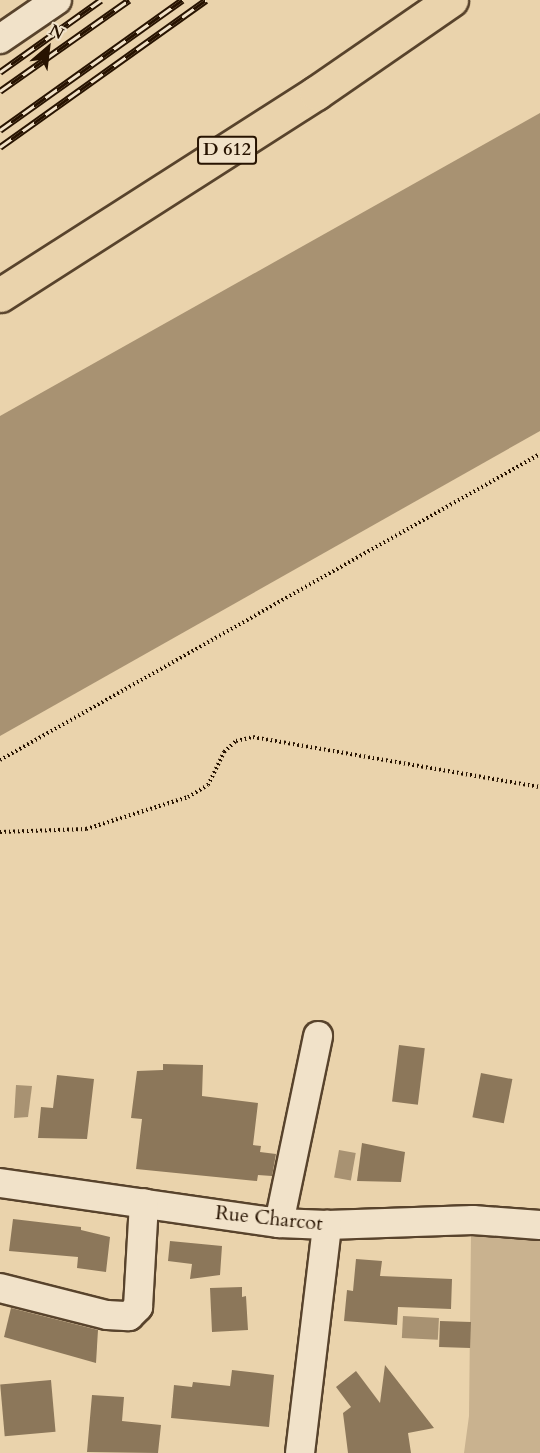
<!DOCTYPE html>
<style>
body{margin:0}
#map{position:relative;width:540px;height:1453px;overflow:hidden;background:#ead3ac;font-family:Cardo,serif}
div>[style]{position:absolute}
.green>*{inset:0;background:#c9b28f}
.water>*{inset:0;background:#a89272;transform-origin:0 0}
.building>*{inset:0;background:#8c775a;transform-origin:0 0}
.path>*{height:4px;margin-top:-2px;transform-origin:0;background:repeating-linear-gradient(90deg,#271301 0 1.5px,transparent 0 4.5px)}
.roads{filter:drop-shadow(2px 0 #58432c) drop-shadow(-2px 0 #58432c) drop-shadow(0 2px #58432c) drop-shadow(0 -2px #58432c)}
.minor>*{height:28px;margin:-14px;padding:0 14px;transform-origin:14px;border-radius:14px;background:#f1e2c9}
.major>*{height:33px;margin:-16.5px;padding:0 16.5px;transform-origin:16.5px;border-radius:16.5px;background:#ead3ac}
.rail>*{height:7px;margin-top:-3.5px;transform-origin:0;background:repeating-linear-gradient(90deg,#f1e2c9 0 14px,#271301 0 28px);box-sizing:border-box;border-block:2px solid #271301}
span{translate:-50% -50%;white-space:nowrap;text-align:center;line-height:1.15;-webkit-text-stroke:6px #f1e2c9;paint-order:stroke}
.shield-label span{padding:2px 4px;background:#f1e2c9;border:2px solid;border-radius:4px;-webkit-text-stroke-width:0}
.shield-label{font-size:18px;color:#271301;font-weight:700}
.street-label{font-size:20px;color:#271301}
.north{position:absolute;left:18px;top:18px;width:60px;height:60px;-webkit-text-stroke:4px #f1e2c9;paint-order:stroke;rotate:28deg;font-size:16px;font-weight:700;line-height:24px;text-align:center;color:#271301}
.north::after{content:'';display:block;margin:auto;width:21px;height:27px;background:#271301;clip-path:polygon(50% 0,100% 100%,50% 72%,0 100%)}
</style>
<div id="map">
<div class="green">
<i style="clip-path:polygon(519px 1233px,540px 1238px,540px 1453px,464px 1453px,469px 1416px,471px 1235px)"></i>
</div>
<div class="water">
<i style="clip-path:polygon(540px 113px,540px 431px,0 736px,0 416px)"></i>
<i style="clip-path:polygon(16px 1085px,32px 1086px,28px 1117px,14px 1118px)"></i>
<i style="left:339px;top:1150px;width:17px;height:28px;rotate:10deg"></i>
<i style="left:403px;top:1316px;width:36px;height:22px;rotate:3deg"></i>
</div>
<div class="building">
<i style="left:399px;top:1045px;width:26px;height:57px;rotate:7deg"></i>
<i style="clip-path:polygon(163px 1064px,203px 1065px,202px 1096px,258px 1103px,253px 1145px,261px 1146px,260px 1152px,276px 1154px,272px 1176px,258px 1175px,257px 1181px,136px 1169px,142px 1119px,131px 1118px,137px 1071px,163px 1070px)"></i>
<i style="left:481px;top:1073px;width:32px;height:45px;rotate:11deg"></i>
<i style="clip-path:polygon(57px 1075px,94px 1079px,87px 1139px,38px 1138px,41px 1107px,53px 1108px)"></i>
<i style="clip-path:polygon(362px 1143px,405px 1152px,401px 1182px,357px 1181px)"></i>
<i style="clip-path:polygon(13px 1219px,81px 1227px,81px 1230px,110px 1237px,106px 1272px,77px 1268px,78px 1257px,9px 1251px)"></i>
<i style="clip-path:polygon(170px 1241px,222px 1246px,220px 1275px,190px 1279px,192px 1264px,168px 1261px)"></i>
<i style="clip-path:polygon(356px 1259px,382px 1261px,380px 1276px,452px 1279px,451px 1309px,398px 1307px,397px 1325px,344px 1321px,347px 1290px,353px 1291px)"></i>
<i style="clip-path:polygon(242px 1287px,242px 1297px,246px 1296px,248px 1330px,212px 1332px,210px 1288px)"></i>
<i style="clip-path:polygon(11px 1308px,98px 1330px,96px 1363px,4px 1337px)"></i>
<i style="left:440px;top:1321px;width:31px;height:26px;rotate:2deg"></i>
<i style="clip-path:polygon(385px 1365px,434px 1428px,408px 1433px,411px 1453px,348px 1453px,343px 1413px,351px 1407px,336px 1387px,356px 1371px,380px 1403px)"></i>
<i style="clip-path:polygon(232px 1370px,274px 1375px,269px 1427px,171px 1418px,174px 1385px,192px 1387px,193px 1382px,230px 1386px)"></i>
<i style="left:51px;top:1380px;width:52px;height:51px;rotate:85deg"></i>
<i style="clip-path:polygon(92px 1395px,124px 1397px,122px 1421px,161px 1425px,158px 1453px,87px 1452px)"></i>
</div>
<div class="path">
<i style="left:0;top:760px;width:621px;rotate:-29.54deg"></i>
<i style="left:0;top:832px;width:86px;rotate:-2deg"></i>
<i style="left:86px;top:829px;width:107px;rotate:-17.4deg"></i>
<i style="left:188px;top:797px;width:23px;rotate:-31deg"></i>
<i style="left:208px;top:785px;width:37px;rotate:-64deg"></i>
<i style="left:224px;top:752px;width:16px;rotate:-43deg"></i>
<i style="left:236px;top:741px;width:17px;rotate:-13deg"></i>
<i style="left:253px;top:737px;width:291px;rotate:9.9deg"></i>
</div>
<div class="roads">
<div class="minor">
<i style="left:0;top:39px;width:69px;rotate:-34.4deg"></i>
<i style="left:0;top:1183px;width:282px;rotate:8.2deg"></i>
<i style="left:279px;top:1223px;width:48px;rotate:2.4deg"></i>
<i style="left:327px;top:1225px;width:146px;rotate:-2deg"></i>
<i style="left:473px;top:1220px;width:67px;rotate:4.3deg"></i>
<i style="left:279px;top:1223px;width:191px;rotate:-78.2deg"></i>
<i style="left:0;top:1288px;width:110px;rotate:14.2deg"></i>
<i style="left:107px;top:1315px;width:22px;rotate:3deg"></i>
<i style="left:129px;top:1316px;width:13px;rotate:-45deg"></i>
<i style="left:138px;top:1307px;width:104px;rotate:-86.7deg"></i>
<i style="left:300px;top:1453px;width:230px;rotate:-83.2deg"></i>
</div>
<div class="major">
<i style="left:0;top:295px;width:375px;rotate:-32.6deg"></i>
<i style="left:316px;top:93px;width:164px;rotate:-34.6deg"></i>
</div>
</div>
<div class="rail">
<i style="left:0;top:72px;width:124px;rotate:-35.5deg"></i>
<i style="left:0;top:91px;width:158px;rotate:-35.2deg"></i>
<i style="left:0;top:130px;width:224px;rotate:-35.5deg"></i>
<i style="left:0;top:147px;width:253px;rotate:-35.5deg"></i>
</div>
<div class="shield-label">
<span style="left:227px;top:150px">D 612</span>
</div>
<div class="street-label">
<span style="left:269px;top:1218px;rotate:6deg">Rue Charcot</span>
</div>
<div class="north">N</div>
</div>
